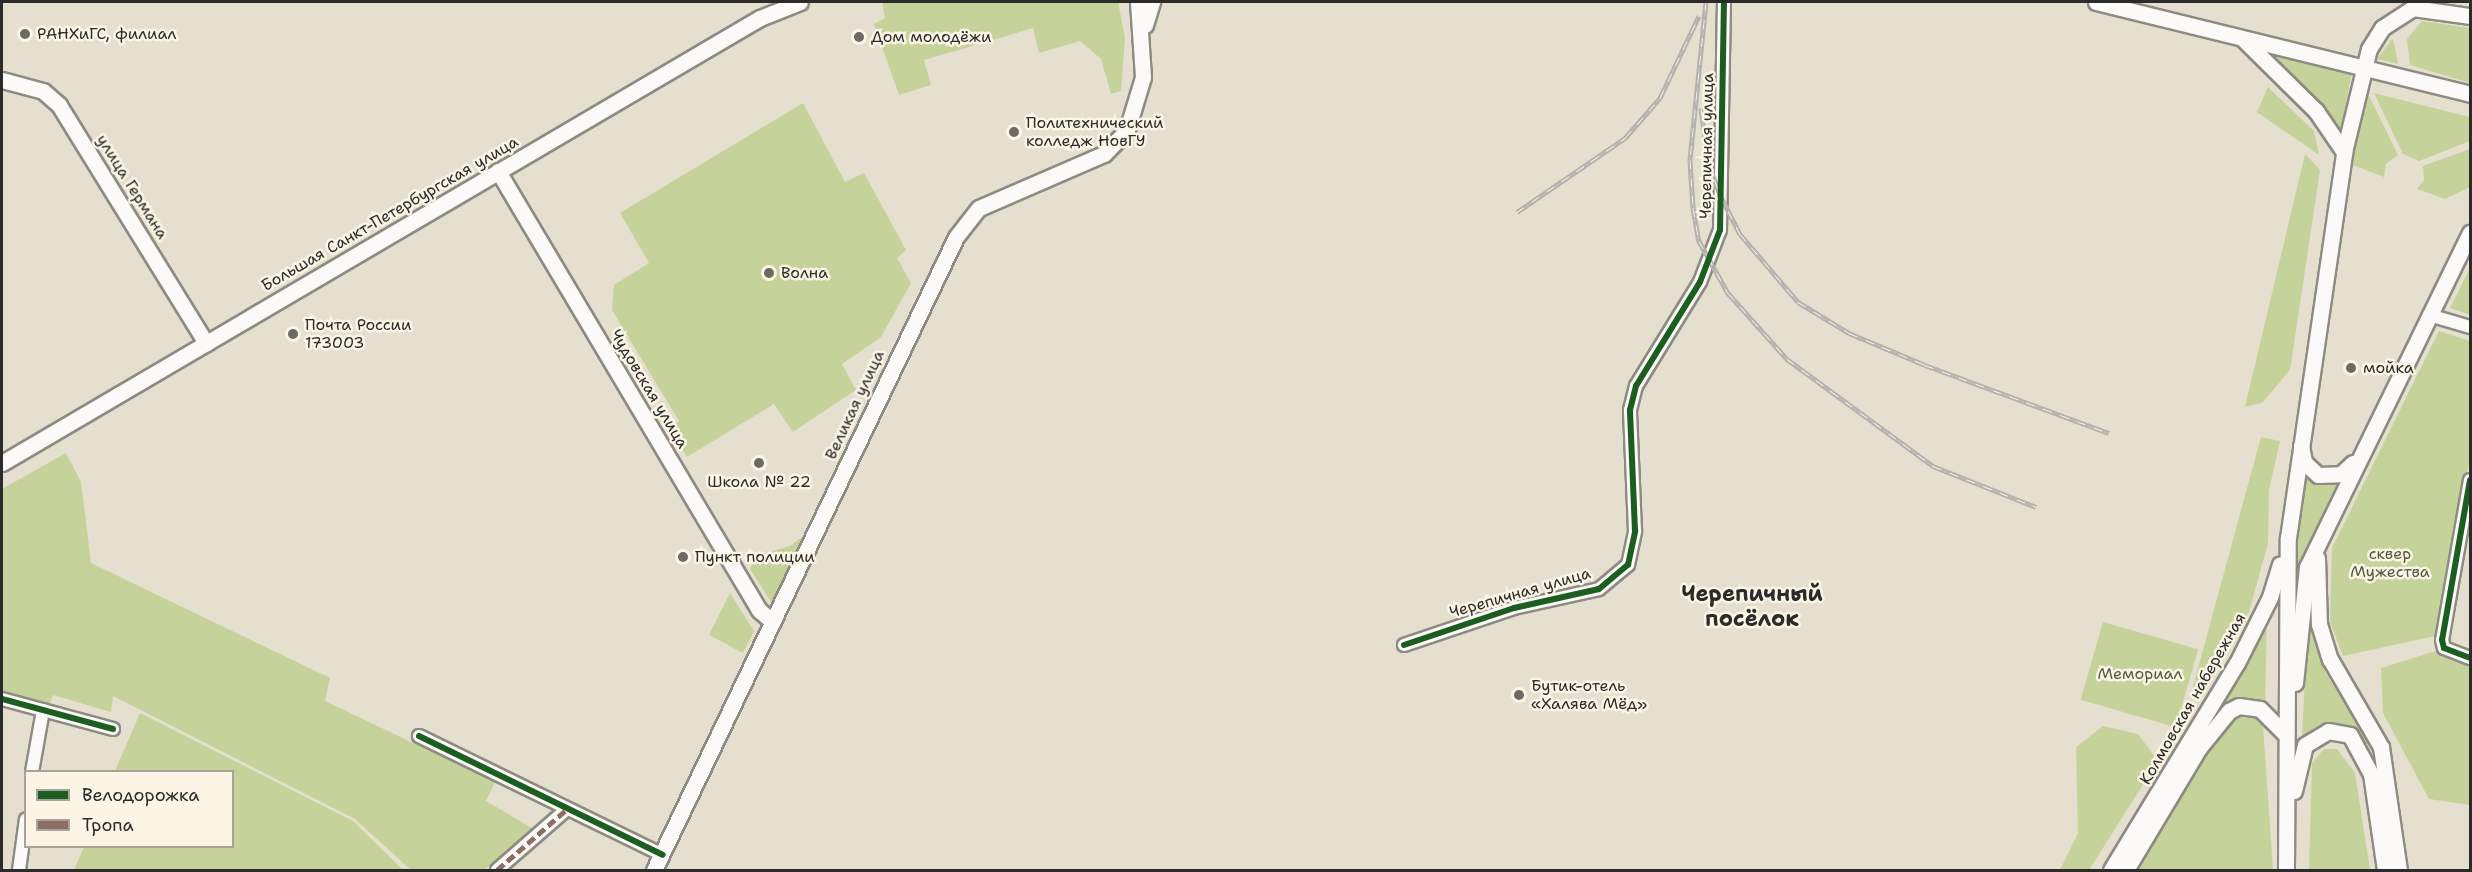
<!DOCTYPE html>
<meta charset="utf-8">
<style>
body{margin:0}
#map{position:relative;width:2472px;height:872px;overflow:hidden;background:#e4dfce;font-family:"Shantell Sans",sans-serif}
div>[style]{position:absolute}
.green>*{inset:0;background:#c5d39a;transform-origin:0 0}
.roads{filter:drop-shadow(2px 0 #8d8b82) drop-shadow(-2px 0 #8d8b82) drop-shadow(0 2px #8d8b82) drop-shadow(0 -2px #8d8b82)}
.minor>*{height:12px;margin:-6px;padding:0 6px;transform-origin:6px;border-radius:6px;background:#fbfaf8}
.major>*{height:15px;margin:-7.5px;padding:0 7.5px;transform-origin:7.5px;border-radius:7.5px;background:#fbfaf8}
.rail>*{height:5px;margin-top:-2.5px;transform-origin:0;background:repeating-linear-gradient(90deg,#fcf5e5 0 9px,#b3b2af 0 18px);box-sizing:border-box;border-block:2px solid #b3b2af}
.quiet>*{height:4.5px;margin-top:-2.25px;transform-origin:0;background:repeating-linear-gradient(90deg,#8d6e63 0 9px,transparent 0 13.5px)}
.cycleway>*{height:6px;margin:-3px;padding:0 3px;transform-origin:3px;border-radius:3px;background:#1b5e20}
.dots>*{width:16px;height:16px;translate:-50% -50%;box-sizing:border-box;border:3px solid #fcf5e5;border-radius:50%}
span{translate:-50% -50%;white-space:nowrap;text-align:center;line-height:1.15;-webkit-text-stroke:5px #fcf5e5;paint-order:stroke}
.poi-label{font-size:16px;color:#2b2b2b}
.left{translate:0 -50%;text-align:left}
.street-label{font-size:16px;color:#2b2b2b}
.park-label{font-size:16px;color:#515a40}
.district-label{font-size:22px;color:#2b2b2b;font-weight:700}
.frame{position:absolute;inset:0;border:3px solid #2b2b2b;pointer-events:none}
.legend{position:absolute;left:24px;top:770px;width:210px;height:78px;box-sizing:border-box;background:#fcf5e5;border:2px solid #a8a49b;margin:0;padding:8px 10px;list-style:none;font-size:18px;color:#2b2b2b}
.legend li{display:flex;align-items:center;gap:12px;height:30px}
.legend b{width:30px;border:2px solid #a8a49b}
</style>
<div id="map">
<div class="green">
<i style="clip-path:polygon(882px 2px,1118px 2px,1125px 38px,1121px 91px,1111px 94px,1101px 59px,1080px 41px,1039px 53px,1033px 28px,924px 60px,931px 85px,899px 95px,874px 24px,885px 18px)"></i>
<i style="clip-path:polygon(2422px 21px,2470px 28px,2470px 83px,2410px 65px,2407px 39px)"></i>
<i style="clip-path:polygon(2392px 39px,2394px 42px,2398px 64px,2377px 59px)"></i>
<i style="clip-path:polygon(2265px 50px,2352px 72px,2341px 129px,2306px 89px)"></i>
<i style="clip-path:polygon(2268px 87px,2314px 131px,2319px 155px,2257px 112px)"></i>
<i style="clip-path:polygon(2367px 92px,2398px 155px,2386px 164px,2384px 177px,2350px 164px)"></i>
<i style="clip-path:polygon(2374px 93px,2470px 117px,2470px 141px,2419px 161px,2403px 154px)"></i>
<i style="clip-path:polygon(803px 103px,845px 182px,864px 173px,906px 250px,897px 258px,911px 283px,881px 337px,842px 364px,856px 390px,793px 432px,774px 404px,687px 457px,671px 430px,679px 421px,612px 310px,614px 285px,649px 263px,620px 213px)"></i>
<i style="clip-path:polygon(2470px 149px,2470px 187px,2445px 199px,2417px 189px,2424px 180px,2423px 166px)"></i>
<i style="clip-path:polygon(2305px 154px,2320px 170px,2290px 370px,2262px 403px,2245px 407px)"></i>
<i style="clip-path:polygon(2470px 268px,2470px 315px,2450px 308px)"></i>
<i style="clip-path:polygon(2439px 331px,2470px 341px,2470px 458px,2435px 636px,2343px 656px,2330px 622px,2332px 548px)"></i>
<i style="clip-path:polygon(2261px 437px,2280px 441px,2269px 490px,2268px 543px,2249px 612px,2202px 686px,2191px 694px)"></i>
<i style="clip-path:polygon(66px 453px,81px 482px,91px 563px,330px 678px,325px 701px,495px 782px,486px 801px,537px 831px,484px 870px,411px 870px,355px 819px,113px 696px,111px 712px,53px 695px,49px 705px,2px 691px,2px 489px)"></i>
<i style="clip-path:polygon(2302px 471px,2314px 481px,2337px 483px,2296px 572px)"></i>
<i style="clip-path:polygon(813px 529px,775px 602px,771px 602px,750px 569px,756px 556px,790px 546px)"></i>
<i style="clip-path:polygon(730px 593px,754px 631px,743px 653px,709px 635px)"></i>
<i style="clip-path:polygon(2267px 615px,2265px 707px,2234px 701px,2213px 710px)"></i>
<i style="clip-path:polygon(2308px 619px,2326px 673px,2371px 747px,2351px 731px,2328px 725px,2302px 737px)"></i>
<i style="left:2103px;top:622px;width:99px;height:81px;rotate:16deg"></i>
<i style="clip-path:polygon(2439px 650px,2470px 662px,2470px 805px,2429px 799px,2383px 713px,2381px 668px)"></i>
<i style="clip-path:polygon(2237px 712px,2257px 716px,2263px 725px,2273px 870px,2131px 870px,2202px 751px)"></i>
<i style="clip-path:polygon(140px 713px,353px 821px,403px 870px,74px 870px,84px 847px,232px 846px,232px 772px,115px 771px)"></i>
<i style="clip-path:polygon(2103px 726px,2138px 734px,2158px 761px,2089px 870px,2060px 870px,2078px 833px,2076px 747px)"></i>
<i style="clip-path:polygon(2324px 749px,2337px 749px,2355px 773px,2370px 870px,2309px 870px,2312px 763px)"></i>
</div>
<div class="roads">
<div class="minor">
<i style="left:2429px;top:315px;width:43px;rotate:16.3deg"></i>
<i style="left:2470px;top:480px;width:162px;rotate:99.9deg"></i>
<i style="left:2442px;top:640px;width:8px;rotate:76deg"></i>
<i style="left:2444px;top:648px;width:28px;rotate:21deg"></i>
<i style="left:1404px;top:645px;width:116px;rotate:-18.6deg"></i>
<i style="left:1514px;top:608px;width:87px;rotate:-12.6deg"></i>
<i style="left:1599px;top:589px;width:38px;rotate:-40deg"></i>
<i style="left:1628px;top:565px;width:35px;rotate:-78deg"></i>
<i style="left:1635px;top:531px;width:121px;rotate:-92.4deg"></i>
<i style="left:1630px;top:410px;width:25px;rotate:-76deg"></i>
<i style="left:1636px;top:386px;width:122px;rotate:-58.4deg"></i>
<i style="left:1700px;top:282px;width:56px;rotate:-69deg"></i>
<i style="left:1720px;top:230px;width:228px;rotate:-89deg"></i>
<i style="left:2px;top:699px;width:115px;rotate:15.1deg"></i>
<i style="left:419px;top:736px;width:271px;rotate:26deg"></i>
<i style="left:32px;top:772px;width:63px;rotate:-79.9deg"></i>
<i style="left:19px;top:870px;width:51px;rotate:-82.2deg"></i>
<i style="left:497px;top:870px;width:93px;rotate:-41.1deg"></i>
</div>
<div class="major">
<i style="left:2096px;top:2px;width:385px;rotate:13.8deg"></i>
<i style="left:1145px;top:25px;width:24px;rotate:-73deg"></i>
<i style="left:2243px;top:39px;width:103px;rotate:44.6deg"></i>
<i style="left:2316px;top:111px;width:50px;rotate:55.7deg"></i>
<i style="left:2px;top:80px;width:42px;rotate:15deg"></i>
<i style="left:43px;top:91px;width:21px;rotate:41deg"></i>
<i style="left:59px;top:105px;width:280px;rotate:58.3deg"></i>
<i style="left:498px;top:171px;width:511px;rotate:59.27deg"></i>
<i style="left:759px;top:610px;width:18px;rotate:41deg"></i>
<i style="left:2301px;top:446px;width:16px;rotate:79deg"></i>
<i style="left:2304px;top:462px;width:19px;rotate:43deg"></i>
<i style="left:2318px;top:475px;width:23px;rotate:-2deg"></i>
<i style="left:2341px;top:474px;width:16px;rotate:-43deg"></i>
<i style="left:2px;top:463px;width:879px;rotate:-30.42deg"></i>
<i style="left:760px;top:18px;width:43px;rotate:-21.8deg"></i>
<i style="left:2317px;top:558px;width:66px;rotate:88.3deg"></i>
<i style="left:2319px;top:624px;width:37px;rotate:73deg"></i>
<i style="left:2330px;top:659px;width:102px;rotate:59.9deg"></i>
<i style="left:2381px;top:747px;width:124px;rotate:81.7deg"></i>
<i style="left:2295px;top:683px;width:117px;rotate:-84.1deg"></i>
<i style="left:2307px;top:567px;width:372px;rotate:-64deg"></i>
<i style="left:2294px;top:791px;width:47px;rotate:-76.6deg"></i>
<i style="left:2305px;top:745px;width:27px;rotate:-31deg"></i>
<i style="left:2328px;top:731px;width:22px;rotate:10deg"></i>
<i style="left:2350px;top:735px;width:44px;rotate:61.7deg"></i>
<i style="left:2371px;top:774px;width:97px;rotate:81.7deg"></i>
<i style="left:654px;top:870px;width:701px;rotate:-64.49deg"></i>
<i style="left:956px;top:237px;width:37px;rotate:-52deg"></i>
<i style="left:979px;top:208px;width:136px;rotate:-23.4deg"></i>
<i style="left:1104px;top:154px;width:33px;rotate:-46deg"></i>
<i style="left:1127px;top:130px;width:55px;rotate:-73.2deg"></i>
<i style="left:1143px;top:77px;width:75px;rotate:-93.8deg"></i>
<i style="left:2111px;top:870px;width:242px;rotate:-58.7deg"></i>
<i style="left:2237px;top:663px;width:74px;rotate:-63.4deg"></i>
<i style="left:2270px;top:597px;width:34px;rotate:-73deg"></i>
<i style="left:2126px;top:870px;width:142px;rotate:-59.1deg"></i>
<i style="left:2199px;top:748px;width:48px;rotate:-51deg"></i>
<i style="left:2229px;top:711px;width:11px;rotate:-27deg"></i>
<i style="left:2239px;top:706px;width:21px;rotate:8deg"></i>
<i style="left:2260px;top:709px;width:34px;rotate:45deg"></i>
<i style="left:2286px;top:870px;width:332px;rotate:-89.7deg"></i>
<i style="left:2288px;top:538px;width:390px;rotate:-81.7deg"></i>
<i style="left:2344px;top:152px;width:106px;rotate:-76.4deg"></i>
<i style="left:2369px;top:49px;width:25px;rotate:-58deg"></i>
<i style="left:2382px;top:28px;width:37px;rotate:-33deg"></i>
<i style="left:2413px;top:8px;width:58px;rotate:8deg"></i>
</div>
</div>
<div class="rail">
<i style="left:1706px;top:2px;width:159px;rotate:95.8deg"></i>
<i style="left:1690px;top:160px;width:48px;rotate:86.4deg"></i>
<i style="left:1693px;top:208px;width:34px;rotate:80deg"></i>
<i style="left:1699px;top:241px;width:60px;rotate:60.9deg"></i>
<i style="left:1728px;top:293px;width:89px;rotate:48.2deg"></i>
<i style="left:1787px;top:359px;width:181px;rotate:36.2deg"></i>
<i style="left:1933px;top:466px;width:111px;rotate:21.7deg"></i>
<i style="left:1701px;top:108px;width:55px;rotate:82.7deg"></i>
<i style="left:1708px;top:163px;width:34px;rotate:69deg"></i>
<i style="left:1720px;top:195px;width:44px;rotate:62.9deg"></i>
<i style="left:1740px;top:234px;width:89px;rotate:49.5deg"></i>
<i style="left:1798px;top:302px;width:60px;rotate:31.3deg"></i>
<i style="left:1849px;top:333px;width:82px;rotate:22.8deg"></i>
<i style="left:1925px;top:365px;width:196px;rotate:20.3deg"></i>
<i style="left:1517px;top:212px;width:131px;rotate:-34.4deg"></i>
<i style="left:1625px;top:138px;width:53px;rotate:-48.8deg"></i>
<i style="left:1660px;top:98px;width:91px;rotate:-64.6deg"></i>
</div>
<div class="quiet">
<i style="left:497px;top:870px;width:93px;rotate:-41.1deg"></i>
</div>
<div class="cycleway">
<i style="left:2470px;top:480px;width:162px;rotate:99.9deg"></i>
<i style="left:2442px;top:640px;width:8px;rotate:76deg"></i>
<i style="left:2444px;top:648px;width:28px;rotate:21deg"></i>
<i style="left:1404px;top:645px;width:116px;rotate:-18.6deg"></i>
<i style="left:1514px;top:608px;width:87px;rotate:-12.6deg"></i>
<i style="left:1599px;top:589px;width:38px;rotate:-40deg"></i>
<i style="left:1628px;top:565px;width:35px;rotate:-78deg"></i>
<i style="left:1635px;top:531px;width:121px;rotate:-92.4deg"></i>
<i style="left:1630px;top:410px;width:25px;rotate:-76deg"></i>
<i style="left:1636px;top:386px;width:122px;rotate:-58.4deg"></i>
<i style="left:1700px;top:282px;width:56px;rotate:-69deg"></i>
<i style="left:1720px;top:230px;width:228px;rotate:-89deg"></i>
<i style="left:2px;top:699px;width:115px;rotate:15.1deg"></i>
<i style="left:419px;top:736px;width:271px;rotate:26deg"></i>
</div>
<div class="dots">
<i style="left:25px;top:34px;background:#6c6a64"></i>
<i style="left:859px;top:37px;background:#6c6a64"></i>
<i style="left:1014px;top:132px;background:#6c6a64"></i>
<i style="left:769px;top:273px;background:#6c6a64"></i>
<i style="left:293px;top:334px;background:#6c6a64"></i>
<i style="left:2351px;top:368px;background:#6c6a64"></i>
<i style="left:759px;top:463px;background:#6c6a64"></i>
<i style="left:683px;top:557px;background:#6c6a64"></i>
<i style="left:1519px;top:695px;background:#6c6a64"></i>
</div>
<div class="poi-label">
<span class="left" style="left:37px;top:34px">РАНХиГС, филиал</span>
<span class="left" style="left:871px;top:37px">Дом молодёжи</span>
<span class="left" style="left:1026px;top:132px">Политехнический<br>колледж НовГУ</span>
<span class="left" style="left:781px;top:273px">Волна</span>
<span class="left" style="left:305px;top:334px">Почта России<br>173003</span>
<span class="left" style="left:2363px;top:368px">мойка</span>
<span style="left:759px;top:482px">Школа № 22</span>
<span class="left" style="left:695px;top:557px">Пункт полиции</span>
<span class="left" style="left:1531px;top:695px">Бутик-отель<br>«Халява Мёд»</span>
</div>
<div class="street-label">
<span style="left:1707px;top:146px;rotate:-89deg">Черепичная улица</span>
<span style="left:132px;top:187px;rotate:58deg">улица Германа</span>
<span style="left:390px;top:214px;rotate:-30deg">Большая Санкт-Петербургская улица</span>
<span style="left:649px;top:389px;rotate:59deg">Чудовская улица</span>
<span style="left:855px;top:405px;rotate:-65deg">Великая улица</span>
<span style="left:1520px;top:593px;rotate:-16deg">Черепичная улица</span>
<span style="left:2193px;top:699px;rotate:-60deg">Колмовская набережная</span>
</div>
<div class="park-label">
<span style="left:2390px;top:563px">сквер<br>Мужества</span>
<span style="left:2140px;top:674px">Мемориал</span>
</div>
<div class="district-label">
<span style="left:1752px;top:606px">Черепичный<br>посёлок</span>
</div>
<div class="frame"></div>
<ul class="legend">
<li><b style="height:8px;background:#1b5e20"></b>Велодорожка</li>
<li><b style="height:8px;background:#8d6e63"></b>Тропа</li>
</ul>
</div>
